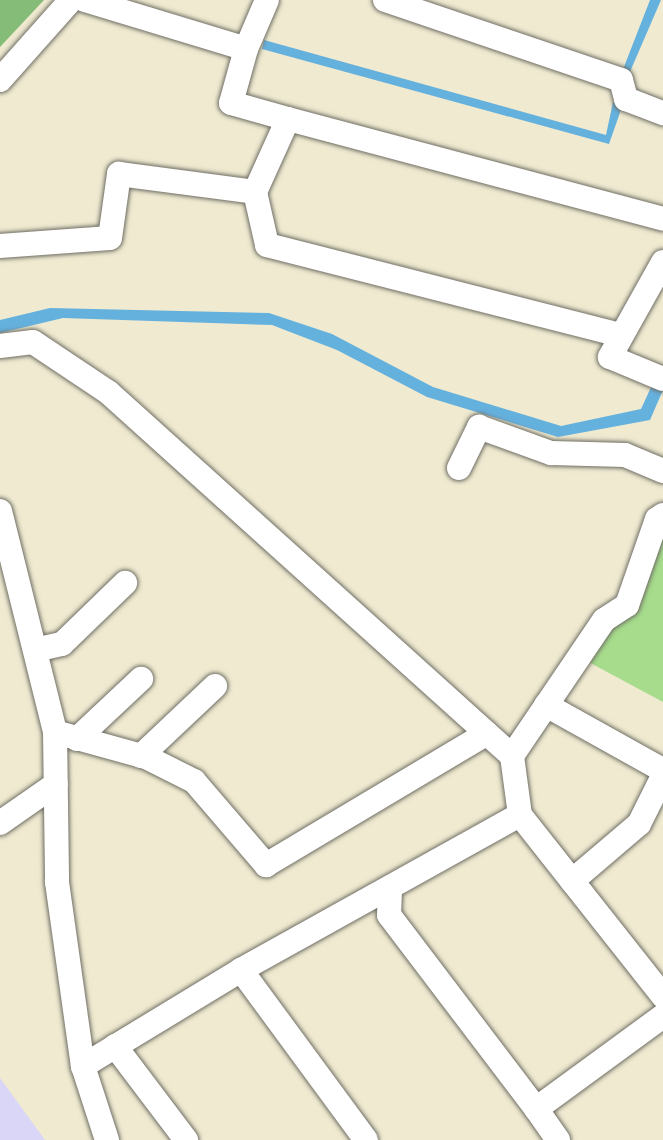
<!DOCTYPE html>
<html>
<head>
<meta charset="utf-8">
<style>
	body { margin:0 }
	#map { position:relative; width:663px; height:1140px; overflow:hidden; background:#efead0; font-family:Kalam,sans-serif }
	div>[style] { position:absolute }
	.built>* { inset:0; background:#dad6f7 }
	.green>* { inset:0; background:#a6dc8c }
	.forest>* { inset:0; background:#84bc78 }
	.water>* { inset:0; background:#65b1de }
	.roads { filter:drop-shadow(0 0 2px #706e65) drop-shadow(0 0 2px #706e65) }
	.minor>* { height:24px; margin:-12px; padding:0 12px; transform-origin:12px; border-radius:12px; background:#fff }
	span { translate:-50% -50%; white-space:nowrap; text-align:center; line-height:1.15; -webkit-text-stroke:6px #fbf7ec; paint-order:stroke }
</style>
</head>
<body>
<div id="map">
	<div class="built">
		<div style="clip-path:polygon(0 1078px,45px 1140px,0 1140px)"></div>
	</div>
	<div class="green">
		<div style="clip-path:polygon(663px 524px,663px 702px,583px 659px)"></div>
	</div>
	<div class="forest">
		<div style="clip-path:polygon(0 0,44px 0,0 47px)"></div>
	</div>
	<div class="water">
		<div style="clip-path:polygon(650px 0,661px 0,629px 74px,622px 72px)"></div>
		<div style="clip-path:polygon(264px 40px,606px 135px,613px 102px,623px 104px,609px 144px,262px 49px)"></div>
		<div style="clip-path:polygon(50px 308px,269px 313px,332px 334px,433px 387px,561px 426px,641px 409px,653px 383px,663px 390px,650px 420px,558px 437px,427px 397px,337px 350px,272px 325px,63px 318px,0 333px,0 320px)"></div>
	</div>
	<div class="roads">
		<div class="minor">
			<div style="left:85px;top:0;width:168px;rotate:16.9deg"></div>
			<div style="left:246px;top:49px;width:53px;rotate:-66.8deg"></div>
			<div style="left:385px;top:0;width:249px;rotate:18.7deg"></div>
			<div style="left:621px;top:80px;width:20px;rotate:75deg"></div>
			<div style="left:626px;top:99px;width:40px;rotate:21deg"></div>
			<div style="left:246px;top:49px;width:56px;rotate:105.5deg"></div>
			<div style="left:231px;top:103px;width:59px;rotate:15.7deg"></div>
			<div style="left:0;top:80px;width:107px;rotate:-48.4deg"></div>
			<div style="left:255px;top:192px;width:54px;rotate:77.2deg"></div>
			<div style="left:267px;top:245px;width:365px;rotate:14.3deg"></div>
			<div style="left:0;top:246px;width:110px;rotate:-4.2deg"></div>
			<div style="left:110px;top:238px;width:65px;rotate:-82deg"></div>
			<div style="left:119px;top:174px;width:137px;rotate:7.5deg"></div>
			<div style="left:255px;top:192px;width:80px;rotate:-65.7deg"></div>
			<div style="left:288px;top:119px;width:388px;rotate:14.9deg"></div>
			<div style="left:663px;top:262px;width:109px;rotate:119.2deg"></div>
			<div style="left:610px;top:357px;width:57px;rotate:22.5deg"></div>
			<div style="left:0;top:346px;width:33px;rotate:-7deg"></div>
			<div style="left:33px;top:342px;width:90px;rotate:33.7deg"></div>
			<div style="left:108px;top:392px;width:544px;rotate:42.02deg"></div>
			<div style="left:459px;top:468px;width:46px;rotate:-64deg"></div>
			<div style="left:479px;top:427px;width:77px;rotate:19.9deg"></div>
			<div style="left:551px;top:453px;width:74px;rotate:1.5deg"></div>
			<div style="left:625px;top:455px;width:41px;rotate:22.8deg"></div>
			<div style="left:0;top:511px;width:228px;rotate:76deg"></div>
			<div style="left:55px;top:732px;width:150px;rotate:89.2deg"></div>
			<div style="left:57px;top:882px;width:186px;rotate:82deg"></div>
			<div style="left:663px;top:515px;width:7px;rotate:146deg"></div>
			<div style="left:657px;top:519px;width:91px;rotate:109.2deg"></div>
			<div style="left:627px;top:605px;width:27px;rotate:147deg"></div>
			<div style="left:604px;top:620px;width:164px;rotate:124.1deg"></div>
			<div style="left:512px;top:756px;width:60px;rotate:82.3deg"></div>
			<div style="left:520px;top:815px;width:231px;rotate:51.7deg"></div>
			<div style="left:35px;top:650px;width:28px;rotate:-13deg"></div>
			<div style="left:62px;top:644px;width:88px;rotate:-44.1deg"></div>
			<div style="left:546px;top:705px;width:134px;rotate:29.1deg"></div>
			<div style="left:55px;top:732px;width:94px;rotate:15.4deg"></div>
			<div style="left:146px;top:757px;width:54px;rotate:26.6deg"></div>
			<div style="left:194px;top:781px;width:111px;rotate:49.4deg"></div>
			<div style="left:266px;top:865px;width:257px;rotate:-30.8deg"></div>
			<div style="left:77px;top:739px;width:88px;rotate:-43.2deg"></div>
			<div style="left:141px;top:756px;width:102px;rotate:-43.4deg"></div>
			<div style="left:0;top:823px;width:68px;rotate:-34.9deg"></div>
			<div style="left:572px;top:881px;width:88px;rotate:-40.4deg"></div>
			<div style="left:639px;top:824px;width:54px;rotate:-63.4deg"></div>
			<div style="left:390px;top:888px;width:27px;rotate:92deg"></div>
			<div style="left:389px;top:915px;width:243px;rotate:52.8deg"></div>
			<div style="left:241px;top:970px;width:211px;rotate:53.7deg"></div>
			<div style="left:115px;top:1046px;width:118px;rotate:52.9deg"></div>
			<div style="left:107px;top:1140px;width:78px;rotate:-108deg"></div>
			<div style="left:83px;top:1066px;width:185px;rotate:-31.3deg"></div>
			<div style="left:241px;top:970px;width:319px;rotate:-29.1deg"></div>
			<div style="left:558px;top:1140px;width:38px;rotate:-125deg"></div>
			<div style="left:536px;top:1109px;width:157px;rotate:-36.2deg"></div>
		</div>
	</div>
</div>
</body>
</html>
